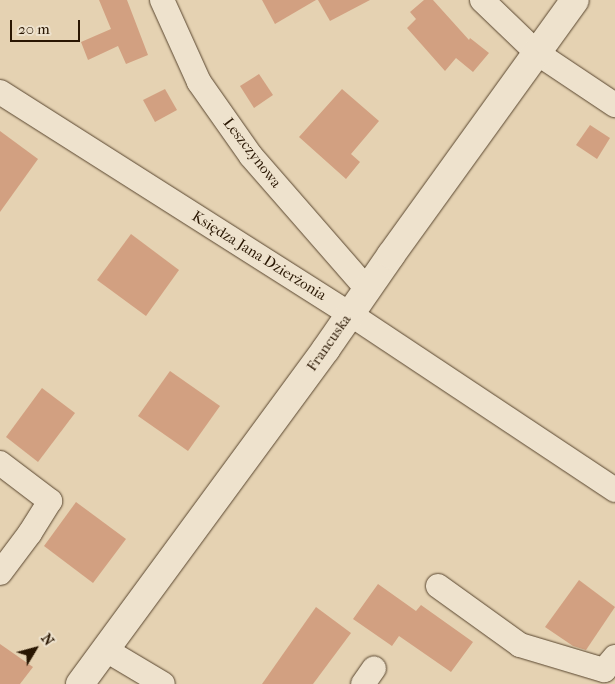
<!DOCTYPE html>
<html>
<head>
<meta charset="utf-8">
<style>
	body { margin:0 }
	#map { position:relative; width:615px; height:684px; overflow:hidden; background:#e5d2b2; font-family:"IM FELL French Canon",serif }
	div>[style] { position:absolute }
	.building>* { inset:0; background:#d2a081 }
	.roads { filter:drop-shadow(0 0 1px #58452e) drop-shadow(0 0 1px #58452e) }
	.street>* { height:24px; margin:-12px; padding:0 12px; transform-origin:12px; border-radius:12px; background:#eee2cd }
	.secondary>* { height:28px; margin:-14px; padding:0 14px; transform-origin:14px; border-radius:14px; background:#eee2cd }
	span { translate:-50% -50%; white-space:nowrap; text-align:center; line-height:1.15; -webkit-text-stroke:4px #eee2cd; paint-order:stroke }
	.street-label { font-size:15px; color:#291602 }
	.north { position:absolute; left:10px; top:624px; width:50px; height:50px; -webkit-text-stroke:4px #eee2cd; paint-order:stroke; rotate:53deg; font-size:14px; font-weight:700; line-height:20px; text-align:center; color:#291602 }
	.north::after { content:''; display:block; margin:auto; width:18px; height:22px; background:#291602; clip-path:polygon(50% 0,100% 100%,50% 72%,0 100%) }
	.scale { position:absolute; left:10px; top:20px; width:70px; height:22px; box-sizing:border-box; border:2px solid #291602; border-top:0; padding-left:6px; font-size:15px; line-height:18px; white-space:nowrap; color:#291602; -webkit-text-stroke:4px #eee2cd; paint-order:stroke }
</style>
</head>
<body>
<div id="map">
	<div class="building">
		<div style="clip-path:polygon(99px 0,127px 0,148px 55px,126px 64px,118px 46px,88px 60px,81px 42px,111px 29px)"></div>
		<div style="clip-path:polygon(262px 0,316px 0,275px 24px)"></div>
		<div style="clip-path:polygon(318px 0,370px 0,330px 21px)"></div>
		<div style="clip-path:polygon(424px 0,433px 0,469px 40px,470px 38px,489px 53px,473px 72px,456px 58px,445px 71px,407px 28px,416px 19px,410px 12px)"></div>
		<div style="clip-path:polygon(259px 74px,273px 95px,254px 108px,240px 86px)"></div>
		<div style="clip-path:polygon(165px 89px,177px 110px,155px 122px,143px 100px)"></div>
		<div style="clip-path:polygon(342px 89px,379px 121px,351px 154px,360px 162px,346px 179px,299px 137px)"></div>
		<div style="clip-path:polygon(590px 125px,610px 138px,597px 159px,576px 145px)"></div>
		<div style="clip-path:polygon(0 131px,38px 159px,0 212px)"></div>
		<div style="clip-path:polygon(131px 234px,179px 270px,146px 316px,97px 280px)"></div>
		<div style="clip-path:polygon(170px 371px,220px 406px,188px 451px,138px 416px)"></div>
		<div style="clip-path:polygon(42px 388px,75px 413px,38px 462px,6px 437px)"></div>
		<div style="clip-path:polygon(76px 502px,126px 539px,93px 583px,44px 546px)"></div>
		<div style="clip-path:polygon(579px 580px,615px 607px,586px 650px,573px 646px,545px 627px)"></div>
		<div style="clip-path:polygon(378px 584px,416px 611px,421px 605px,473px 642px,451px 672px,399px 636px,392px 646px,353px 619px)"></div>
		<div style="clip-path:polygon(316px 607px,351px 633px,313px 684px,262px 684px)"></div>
		<div style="clip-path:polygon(0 644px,33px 667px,20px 684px,0 684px)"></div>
	</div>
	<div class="roads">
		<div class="street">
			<div style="left:162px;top:0;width:90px;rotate:65.7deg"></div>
			<div style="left:199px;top:82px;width:90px;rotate:54.9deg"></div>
			<div style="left:251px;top:156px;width:176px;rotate:48.9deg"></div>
			<div style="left:482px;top:0;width:76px;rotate:43.9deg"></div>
			<div style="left:537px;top:53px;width:94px;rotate:33.7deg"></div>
			<div style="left:0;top:92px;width:414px;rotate:32.4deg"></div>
			<div style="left:350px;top:314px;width:318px;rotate:33.6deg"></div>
			<div style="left:0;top:463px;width:63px;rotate:37.2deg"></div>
			<div style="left:50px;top:501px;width:38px;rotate:122deg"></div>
			<div style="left:30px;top:533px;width:50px;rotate:126.9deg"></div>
			<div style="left:438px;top:586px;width:101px;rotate:35.7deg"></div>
			<div style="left:520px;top:645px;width:88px;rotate:16.6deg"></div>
			<div style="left:604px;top:670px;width:17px;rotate:-50deg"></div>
			<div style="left:106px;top:650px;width:66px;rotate:30.8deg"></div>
			<div style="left:363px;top:684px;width:19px;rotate:-55deg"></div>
		</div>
		<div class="secondary">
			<div style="left:80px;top:684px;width:416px;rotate:-53.7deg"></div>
			<div style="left:326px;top:349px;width:114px;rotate:-55.3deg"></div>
			<div style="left:391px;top:255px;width:314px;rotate:-54.2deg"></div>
		</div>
	</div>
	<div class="street-label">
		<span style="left:252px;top:153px;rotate:52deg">Leszczynowa</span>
		<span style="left:259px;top:256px;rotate:32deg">Księdza Jana Dzierżonia</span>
		<span style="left:329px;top:343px;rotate:-55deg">Francuska</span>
	</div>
	<div class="north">N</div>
	<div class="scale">20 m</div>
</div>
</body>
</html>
